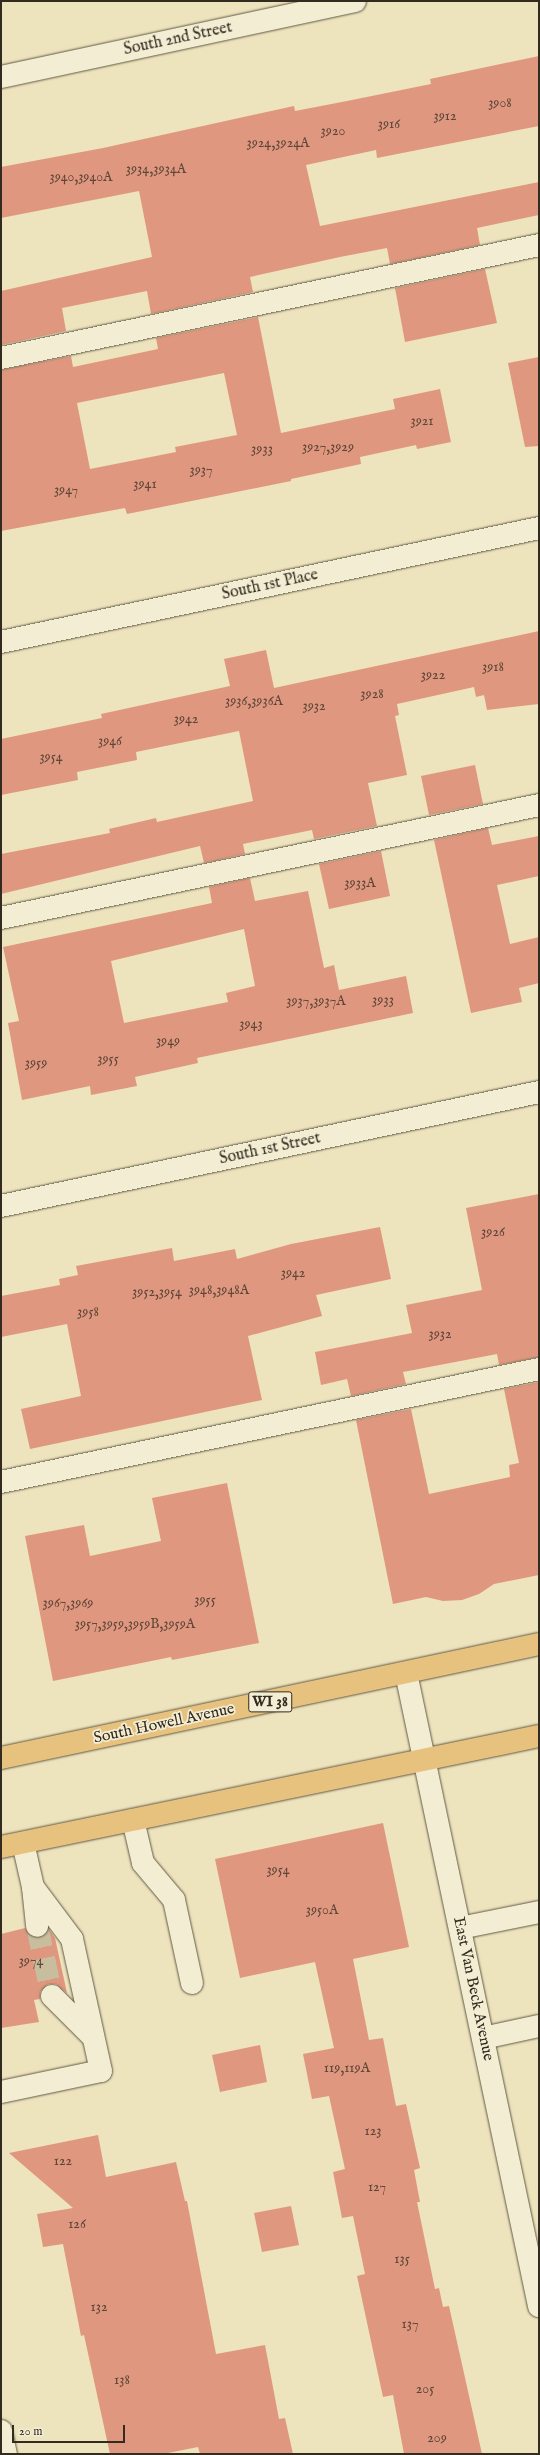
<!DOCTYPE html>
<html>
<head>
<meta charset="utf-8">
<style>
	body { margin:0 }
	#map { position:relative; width:540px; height:2455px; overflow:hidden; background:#ede3bc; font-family:"IM FELL English",serif }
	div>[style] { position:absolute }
	.building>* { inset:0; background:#df987f }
	.minor-tunnel>* { height:22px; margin-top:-11px; transform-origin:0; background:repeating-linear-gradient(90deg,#c8be9d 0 22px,transparent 0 33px) }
	.roads { filter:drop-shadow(0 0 1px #625947) drop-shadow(0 0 1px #625947) }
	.minor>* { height:22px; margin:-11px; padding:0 11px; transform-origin:11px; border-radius:11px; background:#f3edd3 }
	.major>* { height:22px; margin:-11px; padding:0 11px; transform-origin:11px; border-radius:11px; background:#e6c27e }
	span { translate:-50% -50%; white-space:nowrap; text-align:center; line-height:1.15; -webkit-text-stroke:3.5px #f3edd3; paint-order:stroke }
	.number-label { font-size:14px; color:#5f4638 }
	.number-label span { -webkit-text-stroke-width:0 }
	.shield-label span { padding:1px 3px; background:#f3edd3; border:1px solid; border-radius:3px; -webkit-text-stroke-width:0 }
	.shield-label { font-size:15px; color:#342b20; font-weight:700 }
	.street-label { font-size:16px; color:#342b20 }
	.frame { position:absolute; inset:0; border:2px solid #342b20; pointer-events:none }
	.scale { position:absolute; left:12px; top:2425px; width:113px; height:18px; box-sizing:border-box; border:2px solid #342b20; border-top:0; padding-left:5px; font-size:12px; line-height:14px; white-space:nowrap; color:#342b20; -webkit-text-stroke:3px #f3edd3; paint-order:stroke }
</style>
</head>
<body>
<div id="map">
	<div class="building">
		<div style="clip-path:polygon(539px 56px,539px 126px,377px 158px,376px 150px,306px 165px,320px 226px,539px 182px,539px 215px,477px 228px,480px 245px,390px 264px,387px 248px,340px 257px,250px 277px,253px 292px,151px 314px,147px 291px,62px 308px,66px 331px,1px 345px,1px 291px,152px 257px,139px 191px,1px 218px,1px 167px,103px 148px,294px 106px,295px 111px,347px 101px,431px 84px,430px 79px)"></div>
		<div style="clip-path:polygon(485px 269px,497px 323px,405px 342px,395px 288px)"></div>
		<div style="clip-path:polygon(evenodd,258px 317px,281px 433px,395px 409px,393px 399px,440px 389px,451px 442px,417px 449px,416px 445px,360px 457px,361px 464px,291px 479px,291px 481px,127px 514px,125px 508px,1px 531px,1px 370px,71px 356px,73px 367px,158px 349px,156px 338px,258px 317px,224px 373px,237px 435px,175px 447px,176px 452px,90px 469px,77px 403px,224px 373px)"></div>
		<div style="clip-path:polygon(539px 357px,539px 446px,525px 447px,508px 363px)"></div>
		<div style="clip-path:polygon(539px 631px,539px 704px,487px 710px,484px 695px,476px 697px,474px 687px,397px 704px,399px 715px,395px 716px,407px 775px,368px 783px,377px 826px,314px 839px,312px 830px,243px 844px,245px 854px,204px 863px,200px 846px,1px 894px,1px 854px,110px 833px,109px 829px,156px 818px,157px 822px,253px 801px,239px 731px,136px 752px,137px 760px,77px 772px,78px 780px,1px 795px,1px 739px,102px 718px,101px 714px,230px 686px,224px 659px,266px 650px,274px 688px)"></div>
		<div style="clip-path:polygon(475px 765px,483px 804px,429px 815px,421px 776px)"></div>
		<div style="clip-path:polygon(488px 828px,492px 845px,539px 836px,539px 876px,497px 885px,510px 944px,539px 937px,539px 983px,519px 988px,522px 1002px,471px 1013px,434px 840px)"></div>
		<div style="clip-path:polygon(381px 851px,390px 896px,329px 909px,319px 864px)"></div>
		<div style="clip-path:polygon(evenodd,250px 878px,255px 901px,308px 891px,324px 968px,334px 965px,339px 990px,406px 976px,413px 1013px,197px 1058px,198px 1063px,135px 1077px,137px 1086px,91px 1095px,90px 1086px,22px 1100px,8px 1023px,19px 1021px,3px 947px,212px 903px,209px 887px,250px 878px,244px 929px,255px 986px,226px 993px,228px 1002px,124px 1023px,111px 961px,244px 929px)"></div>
		<div style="clip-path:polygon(539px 1194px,539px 1357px,499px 1365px,497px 1354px,403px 1372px,406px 1384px,351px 1396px,347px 1379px,321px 1385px,315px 1352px,412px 1333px,406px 1305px,482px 1290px,466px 1208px)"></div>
		<div style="clip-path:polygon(380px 1227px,391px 1279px,316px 1295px,322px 1316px,248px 1336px,262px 1400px,30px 1449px,21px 1409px,81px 1396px,67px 1324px,1px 1337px,1px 1296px,60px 1285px,59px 1279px,78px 1275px,76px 1266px,172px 1248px,174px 1261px,235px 1249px,237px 1259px,291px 1244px)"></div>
		<div style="clip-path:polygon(539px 1382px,539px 1575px,494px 1584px,479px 1594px,462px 1600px,443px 1601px,426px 1597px,393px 1604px,356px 1420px,411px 1409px,429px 1494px,510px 1477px,509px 1465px,519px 1463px,504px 1389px)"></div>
		<div style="clip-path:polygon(227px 1483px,259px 1643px,172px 1660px,171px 1657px,53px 1681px,25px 1536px,84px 1525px,90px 1556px,161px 1541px,152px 1498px)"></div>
		<div style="clip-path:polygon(383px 1823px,409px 1947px,353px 1959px,369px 2040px,383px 2038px,396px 2106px,406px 2104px,420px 2168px,414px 2170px,420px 2202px,417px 2202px,435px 2289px,439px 2288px,443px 2307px,449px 2306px,482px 2454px,404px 2454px,393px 2395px,383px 2397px,357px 2276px,365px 2274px,353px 2216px,342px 2218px,333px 2172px,345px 2169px,329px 2096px,312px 2099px,303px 2054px,334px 2048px,315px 1962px,240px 1978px,215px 1859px)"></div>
		<div style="clip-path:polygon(25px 1928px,32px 1938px,44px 1936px,49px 1929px,55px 1938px,67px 1993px,56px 1984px,48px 1984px,40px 1992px,40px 1999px,34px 2000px,39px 2022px,1px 2028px,1px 1934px)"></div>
		<div style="clip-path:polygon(260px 2045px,267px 2082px,220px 2092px,212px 2055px)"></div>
		<div style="clip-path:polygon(98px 2135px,106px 2177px,176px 2162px,185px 2201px,187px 2201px,216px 2354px,265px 2345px,279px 2419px,285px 2418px,293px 2454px,200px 2454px,198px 2447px,163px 2454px,110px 2454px,84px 2335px,81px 2336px,63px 2244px,43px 2247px,37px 2214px,73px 2208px,9px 2153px)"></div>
		<div style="clip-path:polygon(291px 2206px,299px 2245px,262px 2252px,254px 2213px)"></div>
	</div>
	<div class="minor-tunnel">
		<div style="left:37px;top:1926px;width:72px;rotate:77.9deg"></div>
	</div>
	<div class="roads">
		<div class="minor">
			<div style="left:1px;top:77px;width:362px;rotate:-12.1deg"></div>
			<div style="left:1px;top:358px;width:550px;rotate:-11.86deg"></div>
			<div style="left:1px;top:642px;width:550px;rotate:-11.96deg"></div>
			<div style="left:1px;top:918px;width:550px;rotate:-11.86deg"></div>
			<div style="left:1px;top:1206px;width:550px;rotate:-11.96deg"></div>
			<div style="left:1px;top:1482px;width:550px;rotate:-11.86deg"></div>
			<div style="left:406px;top:1673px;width:647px;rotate:78.13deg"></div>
			<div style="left:133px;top:1820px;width:44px;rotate:76.9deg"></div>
			<div style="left:143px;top:1863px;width:48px;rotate:50deg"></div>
			<div style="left:174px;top:1900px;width:85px;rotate:77.8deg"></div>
			<div style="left:23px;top:1843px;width:45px;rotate:77.2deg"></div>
			<div style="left:33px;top:1887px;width:39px;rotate:84deg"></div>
			<div style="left:460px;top:1928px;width:81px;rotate:-11.4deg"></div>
			<div style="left:52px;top:1996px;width:58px;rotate:45deg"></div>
			<div style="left:483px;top:2038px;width:57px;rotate:-12.1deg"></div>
			<div style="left:1px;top:2092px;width:102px;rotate:-11.9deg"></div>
			<div style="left:101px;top:2071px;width:135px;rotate:-102.4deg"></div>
			<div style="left:72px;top:1939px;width:65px;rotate:-126.9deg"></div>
			<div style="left:1px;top:2431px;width:24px;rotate:78deg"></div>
		</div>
		<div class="major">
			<div style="left:1px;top:1758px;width:550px;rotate:-11.96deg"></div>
			<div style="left:1px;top:1847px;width:549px;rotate:-11.66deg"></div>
		</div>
	</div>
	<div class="number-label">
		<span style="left:500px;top:103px">3908</span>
		<span style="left:445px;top:116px">3912</span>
		<span style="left:389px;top:124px">3916</span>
		<span style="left:333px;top:131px">3920</span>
		<span style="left:278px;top:143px">3924,3924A</span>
		<span style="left:156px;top:169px">3934,3934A</span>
		<span style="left:81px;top:177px">3940,3940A</span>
		<span style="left:422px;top:421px">3921</span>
		<span style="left:328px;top:447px">3927,3929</span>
		<span style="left:262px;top:449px">3933</span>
		<span style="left:201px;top:470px">3937</span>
		<span style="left:145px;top:484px">3941</span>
		<span style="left:66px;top:490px">3947</span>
		<span style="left:493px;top:667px">3918</span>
		<span style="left:433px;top:675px">3922</span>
		<span style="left:372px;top:694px">3928</span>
		<span style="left:254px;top:701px">3936,3936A</span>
		<span style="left:314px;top:706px">3932</span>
		<span style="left:186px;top:719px">3942</span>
		<span style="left:110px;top:741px">3946</span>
		<span style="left:51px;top:757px">3954</span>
		<span style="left:360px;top:883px">3933A</span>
		<span style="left:383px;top:1000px">3933</span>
		<span style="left:316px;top:1001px">3937,3937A</span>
		<span style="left:251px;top:1024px">3943</span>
		<span style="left:168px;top:1041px">3949</span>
		<span style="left:108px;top:1059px">3955</span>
		<span style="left:36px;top:1063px">3959</span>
		<span style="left:493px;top:1232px">3926</span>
		<span style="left:293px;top:1273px">3942</span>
		<span style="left:219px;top:1290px">3948,3948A</span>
		<span style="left:157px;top:1292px">3952,3954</span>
		<span style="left:88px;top:1312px">3958</span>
		<span style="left:440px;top:1334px">3932</span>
		<span style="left:205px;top:1600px">3955</span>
		<span style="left:68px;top:1603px">3967,3969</span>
		<span style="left:135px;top:1624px">3957,3959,3959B,3959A</span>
		<span style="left:278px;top:1870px">3954</span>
		<span style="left:322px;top:1910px">3950A</span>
		<span style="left:31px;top:1961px">3974</span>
		<span style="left:347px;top:2068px">119,119A</span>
		<span style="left:373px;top:2131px">123</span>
		<span style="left:63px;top:2161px">122</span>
		<span style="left:377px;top:2187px">127</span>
		<span style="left:77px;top:2224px">126</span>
		<span style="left:402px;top:2259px">135</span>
		<span style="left:99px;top:2307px">132</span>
		<span style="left:410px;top:2324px">137</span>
		<span style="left:122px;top:2380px">138</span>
		<span style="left:425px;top:2389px">205</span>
		<span style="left:437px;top:2438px">209</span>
	</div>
	<div class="shield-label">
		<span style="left:270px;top:1702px">WI 38</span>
	</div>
	<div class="street-label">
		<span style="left:178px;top:39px;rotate:-12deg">South 2nd Street</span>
		<span style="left:270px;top:585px;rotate:-12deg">South 1st Place</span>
		<span style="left:270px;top:1149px;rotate:-12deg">South 1st Street</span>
		<span style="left:164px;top:1724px;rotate:-12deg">South Howell Avenue</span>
		<span style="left:473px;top:1989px;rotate:78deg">East Van Beck Avenue</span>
	</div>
	<div class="frame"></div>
	<div class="scale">20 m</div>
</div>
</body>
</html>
